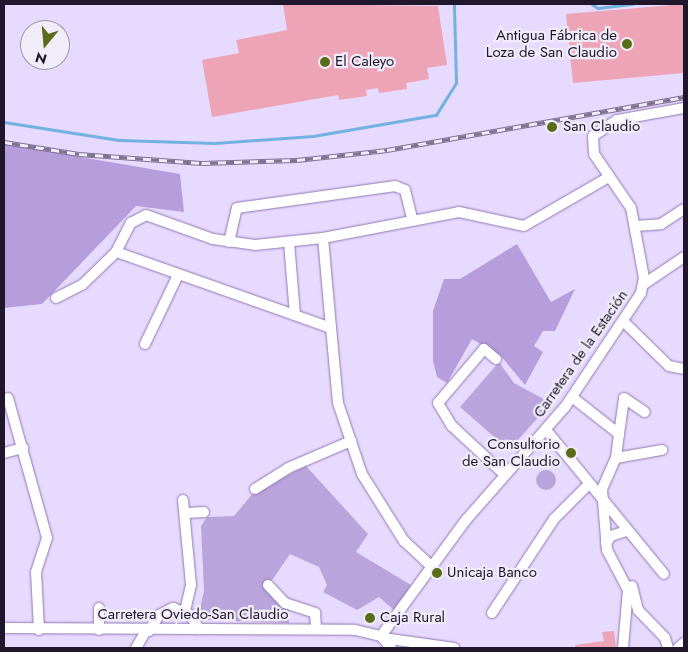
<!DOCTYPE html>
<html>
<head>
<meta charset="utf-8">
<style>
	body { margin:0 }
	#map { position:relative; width:688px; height:652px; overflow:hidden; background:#e7daff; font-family:Jost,sans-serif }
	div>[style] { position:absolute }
	.green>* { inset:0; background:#b9a4dc }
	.round { border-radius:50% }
	.forest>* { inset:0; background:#b69ddc }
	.stream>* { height:2.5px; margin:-1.25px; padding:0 1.25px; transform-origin:1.25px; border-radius:1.25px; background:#73b1e0 }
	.building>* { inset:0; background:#eca4b6 }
	.roads { filter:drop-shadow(0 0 1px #8f78b1) drop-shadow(0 0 1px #8f78b1) }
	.minor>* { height:10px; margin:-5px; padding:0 5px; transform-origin:5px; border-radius:5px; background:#fff }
	.rail>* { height:4.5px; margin-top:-2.25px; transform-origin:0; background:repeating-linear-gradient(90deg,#f0ecf8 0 8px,#7e7391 0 16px); box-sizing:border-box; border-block:1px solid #7e7391 }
	.dots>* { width:14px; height:14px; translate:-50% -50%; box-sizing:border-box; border:2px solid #f0ecf8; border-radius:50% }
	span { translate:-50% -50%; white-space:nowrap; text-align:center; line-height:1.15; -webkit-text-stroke:4.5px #f0ecf8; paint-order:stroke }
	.poi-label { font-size:15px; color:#20172d }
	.right { translate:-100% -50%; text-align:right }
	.left { translate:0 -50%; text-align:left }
	.street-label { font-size:15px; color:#20172d }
	.frame { position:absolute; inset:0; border:5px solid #20172d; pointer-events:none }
	.north { position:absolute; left:20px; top:20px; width:50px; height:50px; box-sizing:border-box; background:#f0ecf8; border:1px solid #9d97a7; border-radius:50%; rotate:197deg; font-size:14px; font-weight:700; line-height:20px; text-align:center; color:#20172d }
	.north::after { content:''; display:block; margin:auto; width:18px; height:22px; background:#596c1a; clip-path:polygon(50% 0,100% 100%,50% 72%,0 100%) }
</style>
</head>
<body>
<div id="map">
	<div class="green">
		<div style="clip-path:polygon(499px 362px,514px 383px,551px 403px,509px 450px,460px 407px)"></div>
		<div style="clip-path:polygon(306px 466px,368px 534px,356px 552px,411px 585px,394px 610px,379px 597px,357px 610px,323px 592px,327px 585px,319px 567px,290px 554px,273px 579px,264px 583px,289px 607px,289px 623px,208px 620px,200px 608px,204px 591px,201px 526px,207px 517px,234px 516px,254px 492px)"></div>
		<div class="round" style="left:536px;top:470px;width:20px;height:20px"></div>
	</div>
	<div class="forest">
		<div style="clip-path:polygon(4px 144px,180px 174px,184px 212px,136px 206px,42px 304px,4px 308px)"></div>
		<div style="clip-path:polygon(517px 244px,551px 302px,575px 289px,555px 331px,543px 331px,534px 346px,543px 352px,525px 385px,501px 356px,472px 339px,447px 383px,437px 377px,433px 361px,433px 311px,444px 279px,460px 279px)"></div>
	</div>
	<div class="stream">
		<div style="left:592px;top:4px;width:7px;rotate:34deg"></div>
		<div style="left:598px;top:8px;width:35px;rotate:-7deg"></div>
		<div style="left:4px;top:122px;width:116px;rotate:8.9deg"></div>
		<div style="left:119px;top:140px;width:96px;rotate:1.8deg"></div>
		<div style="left:215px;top:143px;width:98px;rotate:-4.1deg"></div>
		<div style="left:313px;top:136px;width:125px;rotate:-9.7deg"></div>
		<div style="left:436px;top:115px;width:38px;rotate:-58deg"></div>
		<div style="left:456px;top:83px;width:79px;rotate:-91.5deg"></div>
	</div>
	<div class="building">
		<div style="clip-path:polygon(283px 4px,438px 6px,447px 65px,427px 68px,429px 79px,406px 83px,407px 89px,379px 93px,378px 88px,366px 90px,367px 96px,339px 100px,338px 95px,212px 117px,202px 60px,239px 53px,236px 40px,287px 30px)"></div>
		<div style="clip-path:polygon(684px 4px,684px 73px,573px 83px,566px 14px)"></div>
		<div style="clip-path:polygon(614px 631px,616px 648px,576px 648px,575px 645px,604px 641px,602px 632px)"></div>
	</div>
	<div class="roads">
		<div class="minor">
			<div style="left:635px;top:226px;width:26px;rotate:-4deg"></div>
			<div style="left:661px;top:224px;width:27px;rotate:-33deg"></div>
			<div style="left:323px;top:238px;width:90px;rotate:84.9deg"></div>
			<div style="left:229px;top:242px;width:35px;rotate:-77deg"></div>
			<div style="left:237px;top:208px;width:160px;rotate:-7.9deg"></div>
			<div style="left:395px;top:186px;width:11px;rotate:22deg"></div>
			<div style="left:405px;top:190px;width:32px;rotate:76deg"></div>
			<div style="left:289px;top:242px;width:73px;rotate:85.3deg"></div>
			<div style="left:644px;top:284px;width:48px;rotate:-34deg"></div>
			<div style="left:56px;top:298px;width:29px;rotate:-27deg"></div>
			<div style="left:82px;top:285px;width:47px;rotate:-44.1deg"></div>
			<div style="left:623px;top:321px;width:64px;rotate:44.4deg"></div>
			<div style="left:669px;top:366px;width:15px;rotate:11deg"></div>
			<div style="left:145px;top:344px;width:76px;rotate:-64.4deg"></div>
			<div style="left:496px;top:359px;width:16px;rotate:-140deg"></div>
			<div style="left:484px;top:349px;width:71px;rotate:130.4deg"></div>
			<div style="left:438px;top:403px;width:27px;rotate:59deg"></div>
			<div style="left:452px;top:426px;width:72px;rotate:42.8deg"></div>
			<div style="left:572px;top:397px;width:60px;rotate:38.2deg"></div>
			<div style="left:619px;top:434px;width:36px;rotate:-82deg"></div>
			<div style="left:624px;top:398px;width:25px;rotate:34deg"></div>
			<div style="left:8px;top:398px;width:145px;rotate:74.4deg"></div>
			<div style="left:47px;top:538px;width:36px;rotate:108deg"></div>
			<div style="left:36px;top:572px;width:58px;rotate:87deg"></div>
			<div style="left:546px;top:430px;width:186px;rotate:50.7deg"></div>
			<div style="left:4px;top:453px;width:20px;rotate:-15deg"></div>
			<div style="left:616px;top:458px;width:24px;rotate:-83deg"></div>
			<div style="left:255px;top:489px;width:39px;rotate:-32deg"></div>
			<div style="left:288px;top:468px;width:69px;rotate:-23.2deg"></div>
			<div style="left:183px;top:500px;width:85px;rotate:84.6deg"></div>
			<div style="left:191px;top:585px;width:27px;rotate:103deg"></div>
			<div style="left:187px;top:513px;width:17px;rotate:-3deg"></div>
			<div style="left:606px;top:543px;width:9px;rotate:-54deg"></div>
			<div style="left:611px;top:536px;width:16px;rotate:-18deg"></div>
			<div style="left:431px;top:566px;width:37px;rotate:-137deg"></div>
			<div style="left:404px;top:541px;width:79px;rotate:-122.1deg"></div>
			<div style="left:362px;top:474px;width:75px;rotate:-108.7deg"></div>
			<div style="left:338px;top:403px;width:75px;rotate:-95.3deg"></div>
			<div style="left:331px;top:328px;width:228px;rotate:-160.5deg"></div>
			<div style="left:116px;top:252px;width:33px;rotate:-63deg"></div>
			<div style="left:131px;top:223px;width:17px;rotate:-28deg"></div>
			<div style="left:146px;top:215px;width:71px;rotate:19.7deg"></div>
			<div style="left:213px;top:239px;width:42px;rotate:8.1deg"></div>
			<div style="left:255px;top:245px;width:68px;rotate:-5.9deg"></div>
			<div style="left:323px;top:238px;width:138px;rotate:-10.8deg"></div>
			<div style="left:459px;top:212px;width:66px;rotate:12.2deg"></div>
			<div style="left:524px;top:226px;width:98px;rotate:-30deg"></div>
			<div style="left:268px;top:585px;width:25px;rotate:47deg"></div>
			<div style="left:285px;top:603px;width:32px;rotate:18deg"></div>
			<div style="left:315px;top:613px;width:16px;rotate:86deg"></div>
			<div style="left:632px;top:586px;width:25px;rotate:76deg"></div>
			<div style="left:638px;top:610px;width:39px;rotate:46deg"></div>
			<div style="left:665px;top:638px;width:10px;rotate:73deg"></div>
			<div style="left:99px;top:608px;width:22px;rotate:90deg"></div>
			<div style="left:492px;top:613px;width:113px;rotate:-56.6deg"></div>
			<div style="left:554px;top:519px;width:48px;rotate:-45deg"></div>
			<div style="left:4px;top:628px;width:351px;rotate:0.3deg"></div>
			<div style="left:355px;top:630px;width:27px;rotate:13deg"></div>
			<div style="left:381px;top:636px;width:16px;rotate:50deg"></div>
			<div style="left:149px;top:631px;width:19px;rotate:-58deg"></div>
			<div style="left:159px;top:615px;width:16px;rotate:-27deg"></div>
			<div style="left:173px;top:608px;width:18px;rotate:22deg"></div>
			<div style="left:190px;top:615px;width:17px;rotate:57deg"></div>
			<div style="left:381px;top:636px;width:144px;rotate:-53.8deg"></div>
			<div style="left:466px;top:520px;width:150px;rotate:-48.8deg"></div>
			<div style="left:565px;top:407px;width:137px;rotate:-56.3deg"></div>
			<div style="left:641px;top:293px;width:15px;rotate:-79deg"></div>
			<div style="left:644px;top:278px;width:71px;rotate:-100.5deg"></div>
			<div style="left:631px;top:208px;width:65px;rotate:-124.4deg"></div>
			<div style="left:594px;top:154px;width:18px;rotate:-93deg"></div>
			<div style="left:593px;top:136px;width:29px;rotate:-34deg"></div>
			<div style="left:617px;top:120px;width:68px;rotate:-10.2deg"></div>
			<div style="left:383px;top:638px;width:72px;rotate:8deg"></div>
			<div style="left:136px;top:648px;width:20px;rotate:-60deg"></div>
			<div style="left:623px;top:648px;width:58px;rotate:-85.1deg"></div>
			<div style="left:628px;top:590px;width:45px;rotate:-117.7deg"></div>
			<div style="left:607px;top:550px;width:61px;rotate:-94.7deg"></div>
			<div style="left:602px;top:489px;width:34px;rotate:-66deg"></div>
			<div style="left:616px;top:458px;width:47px;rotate:-9.9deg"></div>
			<div style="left:678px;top:648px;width:8px;rotate:-40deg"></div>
		</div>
	</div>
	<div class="rail">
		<div style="left:4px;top:142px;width:76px;rotate:9.1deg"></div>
		<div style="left:79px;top:154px;width:123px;rotate:4.2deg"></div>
		<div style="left:202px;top:163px;width:95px;rotate:-1.8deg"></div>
		<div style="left:297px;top:160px;width:91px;rotate:-6.3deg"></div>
		<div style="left:387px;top:150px;width:302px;rotate:-10.1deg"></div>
	</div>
	<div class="dots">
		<div style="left:627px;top:44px;background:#596c1a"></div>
		<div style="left:325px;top:62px;background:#596c1a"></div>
		<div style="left:552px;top:127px;background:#596c1a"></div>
		<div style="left:571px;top:453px;background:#596c1a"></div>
		<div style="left:437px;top:573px;background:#596c1a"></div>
		<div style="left:370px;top:618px;background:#596c1a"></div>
	</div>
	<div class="poi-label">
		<span class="right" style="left:617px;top:44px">Antigua Fábrica de<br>Loza de San Claudio</span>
		<span class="left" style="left:335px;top:62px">El Caleyo</span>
		<span class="left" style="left:563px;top:127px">San Claudio</span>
		<span class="right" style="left:560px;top:453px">Consultorio<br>de San Claudio</span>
		<span class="left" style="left:447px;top:573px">Unicaja Banco</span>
		<span class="left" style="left:380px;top:618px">Caja Rural</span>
	</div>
	<div class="street-label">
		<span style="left:581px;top:354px;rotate:-55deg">Carretera de la Estación</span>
		<span style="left:193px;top:615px">Carretera Oviedo-San Claudio</span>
	</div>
	<div class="frame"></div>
	<div class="north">N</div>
</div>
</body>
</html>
